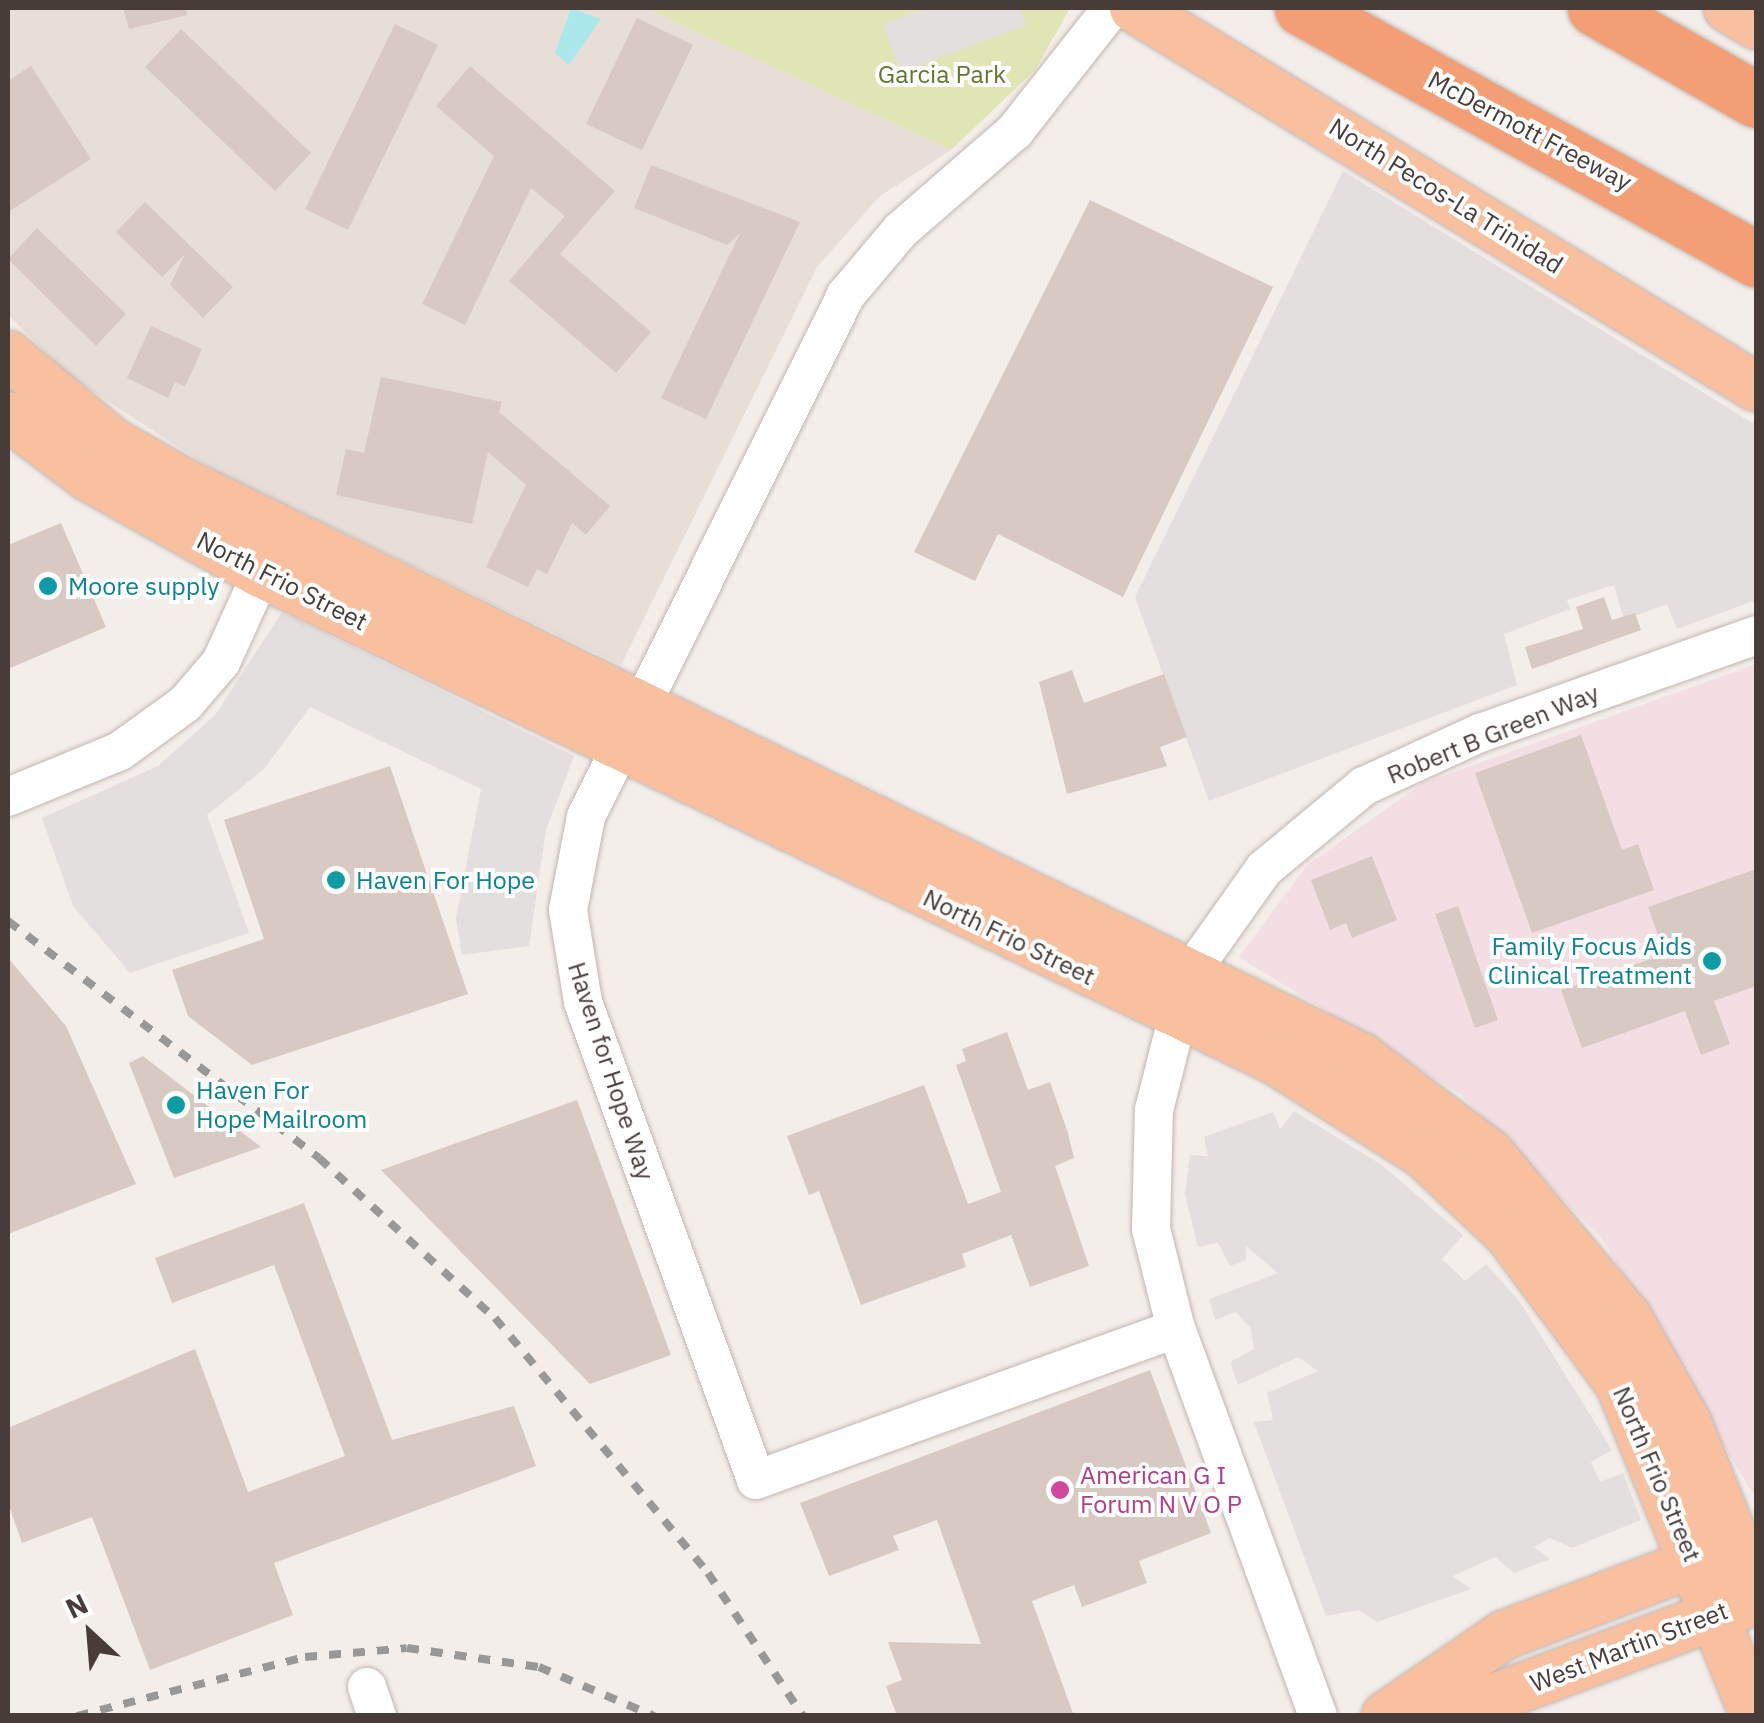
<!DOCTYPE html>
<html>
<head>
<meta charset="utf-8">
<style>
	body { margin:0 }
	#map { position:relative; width:1764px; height:1723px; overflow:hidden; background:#f4eeea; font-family:"IBM Plex Sans",sans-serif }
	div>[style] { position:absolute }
	.residential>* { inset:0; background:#e7ded8 }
	.medical>* { inset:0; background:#f3dfe3 }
	.green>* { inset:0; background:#e0e5b6 }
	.parking>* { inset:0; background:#e3dfde }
	.water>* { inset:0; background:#abe8ec }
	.building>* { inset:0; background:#d8c9c3 }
	.roads { filter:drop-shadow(0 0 2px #c2b5b0) drop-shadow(0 0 2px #c2b5b0) }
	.minor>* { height:38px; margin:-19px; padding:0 19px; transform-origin:19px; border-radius:19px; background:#fff }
	.major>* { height:48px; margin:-24px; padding:0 24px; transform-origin:24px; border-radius:24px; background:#f8c09f }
	.highway>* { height:55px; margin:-27.5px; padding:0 27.5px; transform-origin:27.5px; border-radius:27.5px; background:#f49e75 }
	.rail>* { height:8px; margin-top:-4px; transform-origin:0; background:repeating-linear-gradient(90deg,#989898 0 12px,transparent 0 24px) }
	.dots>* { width:28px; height:28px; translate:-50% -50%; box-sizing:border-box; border:5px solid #fff; border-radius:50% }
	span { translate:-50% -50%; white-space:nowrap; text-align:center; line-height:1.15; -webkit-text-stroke:8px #fff; paint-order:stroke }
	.park-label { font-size:25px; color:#62762f }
	.street-label { font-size:25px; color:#473c38 }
	.culture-label { font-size:25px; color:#0d838f }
	.left { translate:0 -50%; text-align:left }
	.right { translate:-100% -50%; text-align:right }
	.hotel-label { font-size:25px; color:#b23c85 }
	.frame { position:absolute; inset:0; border:10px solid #473c38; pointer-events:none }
	.north { position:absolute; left:40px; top:1583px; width:100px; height:100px; -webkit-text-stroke:8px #fff; paint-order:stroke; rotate:334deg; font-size:28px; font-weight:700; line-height:40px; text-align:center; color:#473c38 }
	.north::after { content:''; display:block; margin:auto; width:35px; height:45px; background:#473c38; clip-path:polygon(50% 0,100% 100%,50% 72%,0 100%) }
</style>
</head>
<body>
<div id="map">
	<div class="residential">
		<div style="clip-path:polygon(8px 8px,645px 8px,951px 150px,880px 196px,817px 267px,621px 665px,215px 471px,69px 376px,8px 315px)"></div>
	</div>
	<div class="medical">
		<div style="clip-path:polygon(1756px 664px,1756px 1495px,1754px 1496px,1603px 1240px,1460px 1094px,1239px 957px,1307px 865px,1423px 783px)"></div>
	</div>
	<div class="green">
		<div style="clip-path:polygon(645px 8px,1070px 8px,1035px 70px,951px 150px)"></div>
	</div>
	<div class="parking">
		<div style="clip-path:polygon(928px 8px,1020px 8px,1026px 25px,901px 72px,883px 24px)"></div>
		<div style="clip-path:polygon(1343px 171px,1756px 425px,1756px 600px,1677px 629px,1667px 604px,1624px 620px,1614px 585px,1567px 600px,1570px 609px,1504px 634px,1517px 685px,1209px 801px,1135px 597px)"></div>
		<div style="clip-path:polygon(282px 612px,574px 756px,546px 830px,529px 946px,462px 955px,456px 918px,481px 789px,310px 707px,263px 770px,207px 815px,249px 933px,130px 973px,73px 906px,42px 818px,158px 766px,215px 715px)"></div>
		<div style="clip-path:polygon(1294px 1111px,1382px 1165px,1463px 1235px,1442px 1259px,1465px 1281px,1486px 1264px,1520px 1302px,1612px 1450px,1591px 1462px,1600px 1482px,1623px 1473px,1641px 1520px,1572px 1548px,1550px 1538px,1534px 1547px,1550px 1559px,1514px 1573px,1495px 1557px,1453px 1576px,1471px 1589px,1377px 1622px,1359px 1610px,1326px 1616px,1254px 1422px,1273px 1420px,1267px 1393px,1318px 1371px,1298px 1357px,1238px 1385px,1230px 1362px,1254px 1349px,1251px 1329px,1236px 1312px,1215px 1320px,1209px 1299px,1278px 1273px,1246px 1246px,1246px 1260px,1230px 1266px,1218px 1243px,1198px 1247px,1185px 1195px,1190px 1155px,1208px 1156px,1204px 1137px,1273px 1112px,1280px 1129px)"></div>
	</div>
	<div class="water">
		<div style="clip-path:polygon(571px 8px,601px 19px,569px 65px,555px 53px)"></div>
	</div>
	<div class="building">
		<div style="clip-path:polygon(123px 8px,186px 8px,187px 15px,129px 29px)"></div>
		<div style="clip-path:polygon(637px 18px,693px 45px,642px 150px,586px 124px)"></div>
		<div style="clip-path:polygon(395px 24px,438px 45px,348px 230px,305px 209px)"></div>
		<div style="clip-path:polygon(181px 29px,311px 153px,275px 191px,145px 67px)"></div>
		<div style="clip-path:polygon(31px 66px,91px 159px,8px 212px,8px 81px)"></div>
		<div style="clip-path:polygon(470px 66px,615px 191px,560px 254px,651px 332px,616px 373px,509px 281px,565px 216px,531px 188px,465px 325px,422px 304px,494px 156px,436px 106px)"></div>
		<div style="clip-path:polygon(651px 165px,800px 222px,706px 419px,661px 398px,740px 233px,727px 245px,634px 208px)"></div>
		<div style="clip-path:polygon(1090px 200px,1273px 287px,1123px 597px,998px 534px,975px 581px,914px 552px)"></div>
		<div style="clip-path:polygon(145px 202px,233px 287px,203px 318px,170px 285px,185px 254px,162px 277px,116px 232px)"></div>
		<div style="clip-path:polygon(37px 228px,126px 314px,96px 346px,8px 259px)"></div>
		<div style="clip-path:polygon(151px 326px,202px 349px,185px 387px,175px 382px,168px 398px,127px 378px)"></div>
		<div style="clip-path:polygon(381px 377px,502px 402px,499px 412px,610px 506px,586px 535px,572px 523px,547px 574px,537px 569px,528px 587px,486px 567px,526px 485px,488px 452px,472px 524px,336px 495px,346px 449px,364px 453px)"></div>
		<div style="clip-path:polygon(61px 523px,106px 627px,8px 669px,8px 545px)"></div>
		<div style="clip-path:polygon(1604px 597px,1612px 620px,1635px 613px,1641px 630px,1532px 669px,1525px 647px,1583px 629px,1576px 607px)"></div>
		<div style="clip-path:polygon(1072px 670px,1084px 703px,1164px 674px,1187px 737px,1160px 747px,1167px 766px,1067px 794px,1039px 682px)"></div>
		<div style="clip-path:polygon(1581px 735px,1622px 850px,1638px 844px,1654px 890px,1532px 933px,1475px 773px)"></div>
		<div style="clip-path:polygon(390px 766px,468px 994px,252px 1065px,188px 1016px,172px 970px,264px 939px,224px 820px)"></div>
		<div style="clip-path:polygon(1372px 856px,1397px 920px,1352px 938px,1346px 923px,1330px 930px,1311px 880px)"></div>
		<div style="clip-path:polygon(1756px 869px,1756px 986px,1714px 1001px,1730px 1044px,1701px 1055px,1685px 1011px,1582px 1048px,1561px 990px,1665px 954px,1648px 907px)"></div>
		<div style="clip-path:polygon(1458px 906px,1498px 1020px,1475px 1028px,1435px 914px)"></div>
		<div style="clip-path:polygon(8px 958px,66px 1026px,136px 1184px,8px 1234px)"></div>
		<div style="clip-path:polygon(1007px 1032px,1028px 1090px,1050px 1082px,1068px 1133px,1074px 1158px,1055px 1166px,1089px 1266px,1030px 1287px,1011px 1235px,962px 1254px,966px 1267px,861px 1305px,819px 1191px,809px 1195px,787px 1136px,924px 1085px,968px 1204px,1001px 1192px,956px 1065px,966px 1061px,962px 1049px)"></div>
		<div style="clip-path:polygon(143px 1056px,261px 1147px,174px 1178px,129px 1063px)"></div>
		<div style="clip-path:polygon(577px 1100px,671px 1355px,590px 1384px,381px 1170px)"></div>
		<div style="clip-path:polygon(304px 1203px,392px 1440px,514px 1406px,536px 1466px,274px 1563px,293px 1615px,150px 1670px,92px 1517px,22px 1543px,8px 1503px,8px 1428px,195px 1349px,248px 1492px,345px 1456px,274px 1265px,172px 1303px,155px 1258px)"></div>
		<div style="clip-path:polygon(1150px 1370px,1211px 1533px,1139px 1561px,1147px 1583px,1082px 1607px,1074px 1585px,1032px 1601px,1074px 1716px,897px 1716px,886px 1686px,902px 1680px,888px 1642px,981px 1644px,937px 1520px,893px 1536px,899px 1550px,829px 1576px,800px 1503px)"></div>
	</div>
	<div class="roads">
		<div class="minor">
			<div style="left:1112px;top:8px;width:157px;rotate:128.3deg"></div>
			<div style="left:1015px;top:131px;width:152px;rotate:139deg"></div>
			<div style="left:900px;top:231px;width:84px;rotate:130.2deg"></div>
			<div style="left:846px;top:295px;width:583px;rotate:116.48deg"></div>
			<div style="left:586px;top:817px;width:95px;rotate:101deg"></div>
			<div style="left:568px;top:910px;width:93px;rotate:80.7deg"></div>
			<div style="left:583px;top:1002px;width:508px;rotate:70.1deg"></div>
			<div style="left:756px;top:1480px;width:446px;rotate:-19.8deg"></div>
			<div style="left:8px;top:797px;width:121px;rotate:-22.3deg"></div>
			<div style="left:120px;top:751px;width:80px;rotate:-35.9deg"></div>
			<div style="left:185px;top:704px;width:55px;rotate:-49.4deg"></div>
			<div style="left:221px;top:662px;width:125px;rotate:-65.5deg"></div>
			<div style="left:367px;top:1687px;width:31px;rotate:71deg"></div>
			<div style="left:1318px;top:1716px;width:412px;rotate:-110.1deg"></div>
			<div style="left:1176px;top:1329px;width:103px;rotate:-104deg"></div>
			<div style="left:1151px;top:1229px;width:119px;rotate:-88.6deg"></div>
			<div style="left:1154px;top:1110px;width:138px;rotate:-75.8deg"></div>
			<div style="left:1188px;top:976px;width:131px;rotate:-54.6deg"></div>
			<div style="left:1264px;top:869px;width:130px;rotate:-39.7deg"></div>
			<div style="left:1364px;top:786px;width:128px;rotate:-24.6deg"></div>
			<div style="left:1480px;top:733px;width:293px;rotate:-19.5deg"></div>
		</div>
		<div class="major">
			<div style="left:1134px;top:8px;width:728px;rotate:31.35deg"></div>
			<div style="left:1728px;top:8px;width:33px;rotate:31deg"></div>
			<div style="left:8px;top:355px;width:136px;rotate:39.9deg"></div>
			<div style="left:112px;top:442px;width:85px;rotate:29.6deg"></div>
			<div style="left:186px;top:484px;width:1307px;rotate:26deg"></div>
			<div style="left:1361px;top:1057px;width:161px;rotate:36.9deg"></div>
			<div style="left:1490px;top:1154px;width:213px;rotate:50deg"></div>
			<div style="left:1627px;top:1317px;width:122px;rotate:60.5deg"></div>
			<div style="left:1687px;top:1423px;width:184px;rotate:68deg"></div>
			<div style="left:8px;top:416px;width:101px;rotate:37deg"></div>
			<div style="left:89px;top:477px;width:197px;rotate:29.2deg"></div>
			<div style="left:261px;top:573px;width:1125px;rotate:25.65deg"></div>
			<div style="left:1275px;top:1060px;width:176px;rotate:32.2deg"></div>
			<div style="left:1424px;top:1154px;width:117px;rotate:43.3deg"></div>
			<div style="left:1509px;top:1234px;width:187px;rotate:53.5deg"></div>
			<div style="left:1620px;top:1384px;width:358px;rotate:67.9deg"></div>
			<div style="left:1386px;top:1716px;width:143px;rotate:-34.5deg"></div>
			<div style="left:1504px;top:1635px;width:236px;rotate:-20.8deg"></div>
			<div style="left:1446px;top:1716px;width:317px;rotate:-20.5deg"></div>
		</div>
		<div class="highway">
			<div style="left:1302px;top:8px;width:519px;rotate:28.94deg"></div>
			<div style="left:1595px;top:8px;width:185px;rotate:29.7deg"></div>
		</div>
	</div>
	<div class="rail">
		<div style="left:8px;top:921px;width:391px;rotate:37.3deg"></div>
		<div style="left:319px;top:1158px;width:238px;rotate:42.3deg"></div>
		<div style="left:495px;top:1318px;width:332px;rotate:50.1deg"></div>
		<div style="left:708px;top:1573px;width:172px;rotate:56.4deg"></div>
		<div style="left:77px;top:1716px;width:236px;rotate:-14.5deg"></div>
		<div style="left:305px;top:1657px;width:102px;rotate:-5deg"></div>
		<div style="left:407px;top:1648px;width:133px;rotate:8.2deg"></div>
		<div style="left:539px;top:1667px;width:125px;rotate:23.1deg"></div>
	</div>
	<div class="dots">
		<div style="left:48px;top:586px;background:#0f9aa8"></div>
		<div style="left:336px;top:880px;background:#0f9aa8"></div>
		<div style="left:1712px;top:961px;background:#0f9aa8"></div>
		<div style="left:176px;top:1105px;background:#0f9aa8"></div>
		<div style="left:1060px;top:1490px;background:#d1479c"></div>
	</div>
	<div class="park-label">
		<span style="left:942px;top:74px">Garcia Park</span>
	</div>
	<div class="street-label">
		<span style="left:1530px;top:131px;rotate:28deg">McDermott Freeway</span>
		<span style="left:1446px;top:196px;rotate:32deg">North Pecos-La Trinidad</span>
		<span style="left:282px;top:581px;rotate:27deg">North Frio Street</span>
		<span style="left:1493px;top:734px;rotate:-22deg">Robert B Green Way</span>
		<span style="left:1009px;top:937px;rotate:26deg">North Frio Street</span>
		<span style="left:611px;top:1071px;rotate:72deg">Haven for Hope Way</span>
		<span style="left:1657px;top:1474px;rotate:67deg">North Frio Street</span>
		<span style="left:1629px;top:1647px;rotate:-21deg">West Martin Street</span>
	</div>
	<div class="culture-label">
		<span class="left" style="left:68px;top:586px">Moore supply</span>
		<span class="left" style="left:356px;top:880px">Haven For Hope</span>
		<span class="right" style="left:1692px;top:961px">Family Focus Aids<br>Clinical Treatment</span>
		<span class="left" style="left:196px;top:1105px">Haven For<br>Hope Mailroom</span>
	</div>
	<div class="hotel-label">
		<span class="left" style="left:1080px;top:1490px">American G I<br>Forum N V O P</span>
	</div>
	<div class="frame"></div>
	<div class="north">N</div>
</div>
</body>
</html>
